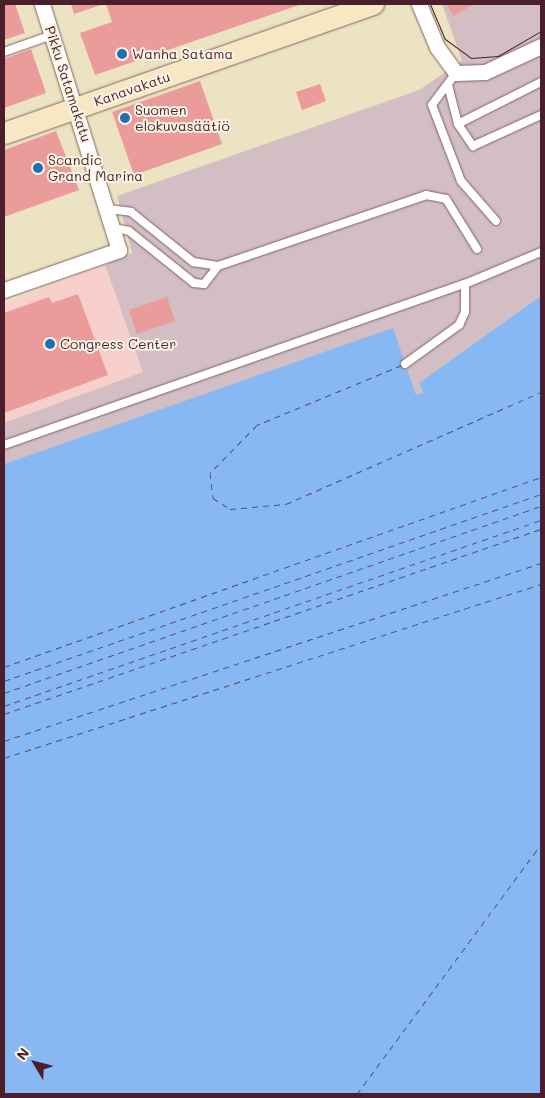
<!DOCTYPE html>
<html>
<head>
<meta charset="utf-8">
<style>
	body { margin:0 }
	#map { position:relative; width:545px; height:1098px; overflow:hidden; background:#ebe3c2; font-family:Mali,sans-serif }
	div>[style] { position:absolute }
	.built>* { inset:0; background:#f7d0cc }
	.industrial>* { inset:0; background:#d2bec3 }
	.water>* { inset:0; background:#87b8f3 }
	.ferry>* { height:1px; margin-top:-0.5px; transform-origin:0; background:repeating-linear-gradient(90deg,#5c4d67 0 6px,transparent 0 11px) }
	.building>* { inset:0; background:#ea9b9a }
	.roads { filter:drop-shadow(0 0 1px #826460) drop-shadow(0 0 1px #826460) }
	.lane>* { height:8px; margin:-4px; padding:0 4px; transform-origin:4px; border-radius:4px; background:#fff }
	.street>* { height:15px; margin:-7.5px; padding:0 7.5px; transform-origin:7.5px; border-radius:7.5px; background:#fff }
	.secondary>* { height:21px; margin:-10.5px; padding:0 10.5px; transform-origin:10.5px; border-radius:10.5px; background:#f7e8c3 }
	.tram>* { height:1px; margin:-0.5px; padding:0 0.5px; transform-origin:0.5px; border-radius:0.5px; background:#4a1f2b }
	.dots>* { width:14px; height:14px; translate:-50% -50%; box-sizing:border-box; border:2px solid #fcf5e5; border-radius:50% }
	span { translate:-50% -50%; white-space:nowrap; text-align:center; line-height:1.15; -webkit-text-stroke:4px #fcf5e5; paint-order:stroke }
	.poi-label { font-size:14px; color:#4a1f2b }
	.left { translate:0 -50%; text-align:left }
	.street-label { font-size:14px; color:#4a1f2b }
	.frame { position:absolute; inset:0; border:5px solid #4a1f2b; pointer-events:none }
	.north { position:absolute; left:10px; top:1038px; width:50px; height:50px; -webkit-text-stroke:4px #fcf5e5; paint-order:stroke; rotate:307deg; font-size:14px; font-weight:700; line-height:20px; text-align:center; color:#4a1f2b }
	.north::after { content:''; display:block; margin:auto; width:18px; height:22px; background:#4a1f2b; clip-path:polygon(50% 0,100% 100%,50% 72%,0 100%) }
</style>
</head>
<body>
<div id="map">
	<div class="built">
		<div style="clip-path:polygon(105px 265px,143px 372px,4px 423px,4px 303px)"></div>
	</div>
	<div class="industrial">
		<div style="clip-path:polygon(442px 4px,541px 4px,541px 296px,419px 383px,423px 393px,416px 396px,393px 329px,4px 464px,4px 423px,143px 372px,105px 265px,132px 253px,117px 196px,419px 90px,462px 61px)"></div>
	</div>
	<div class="water">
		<div style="clip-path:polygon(541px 296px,541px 1094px,4px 1094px,4px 464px,393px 328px,416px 395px,423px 393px,419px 383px)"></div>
	</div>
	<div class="ferry">
		<div style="left:402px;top:365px;width:157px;rotate:157.5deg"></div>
		<div style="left:257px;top:425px;width:67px;rotate:134.4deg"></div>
		<div style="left:210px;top:473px;width:25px;rotate:83deg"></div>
		<div style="left:213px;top:498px;width:20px;rotate:33deg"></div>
		<div style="left:230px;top:509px;width:56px;rotate:-5.1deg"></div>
		<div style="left:286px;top:504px;width:279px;rotate:-23.7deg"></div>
		<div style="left:4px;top:667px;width:570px;rotate:-19.48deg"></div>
		<div style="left:4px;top:681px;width:569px;rotate:-19.2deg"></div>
		<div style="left:4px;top:693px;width:569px;rotate:-19.2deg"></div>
		<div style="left:4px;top:706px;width:568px;rotate:-19.1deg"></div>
		<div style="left:4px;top:714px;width:568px;rotate:-19.01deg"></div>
		<div style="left:4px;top:741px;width:566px;rotate:-18.34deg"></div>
		<div style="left:4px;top:758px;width:564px;rotate:-17.95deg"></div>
		<div style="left:357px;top:1094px;width:310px;rotate:-53.6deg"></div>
	</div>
	<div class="building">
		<div style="clip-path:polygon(4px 4px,15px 4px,25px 33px,4px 40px)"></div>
		<div style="clip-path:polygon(71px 4px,104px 4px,74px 14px)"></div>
		<div style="clip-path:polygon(106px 4px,302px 4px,95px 75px,80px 33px,112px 22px)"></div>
		<div style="clip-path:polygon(447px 4px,474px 4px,453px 16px)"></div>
		<div style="clip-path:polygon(31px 49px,46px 93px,4px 108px,4px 59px)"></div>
		<div style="clip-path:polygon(200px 81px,222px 144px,134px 175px,112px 112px)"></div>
		<div style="clip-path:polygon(320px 84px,326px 101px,302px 110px,296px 92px)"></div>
		<div style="clip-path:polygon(56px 131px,79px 190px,4px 217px,4px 150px)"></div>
		<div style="clip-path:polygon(78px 294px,108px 375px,4px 413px,4px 313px,49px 297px,52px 303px)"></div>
		<div style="clip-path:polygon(167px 297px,175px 321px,137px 334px,129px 310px)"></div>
	</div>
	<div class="roads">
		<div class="lane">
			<div style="left:4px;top:52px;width:51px;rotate:-19.5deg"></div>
			<div style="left:456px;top:73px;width:40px;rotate:127deg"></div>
			<div style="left:432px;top:105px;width:81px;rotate:69.1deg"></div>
			<div style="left:461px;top:181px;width:53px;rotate:48.8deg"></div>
			<div style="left:541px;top:82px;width:93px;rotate:153.2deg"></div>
			<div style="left:458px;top:124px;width:27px;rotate:56deg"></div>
			<div style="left:473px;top:146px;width:75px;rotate:-24.5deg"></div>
			<div style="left:448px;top:85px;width:40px;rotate:75.6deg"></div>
			<div style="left:108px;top:209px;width:23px;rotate:7deg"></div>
			<div style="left:131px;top:212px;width:80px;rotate:38.9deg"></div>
			<div style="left:193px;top:262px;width:25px;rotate:9deg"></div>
			<div style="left:218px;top:266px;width:220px;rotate:-18.8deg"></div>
			<div style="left:426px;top:195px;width:20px;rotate:11deg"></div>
			<div style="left:446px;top:199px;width:59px;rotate:58.2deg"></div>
			<div style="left:114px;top:228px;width:15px;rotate:11deg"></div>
			<div style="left:129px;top:231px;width:83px;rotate:38.7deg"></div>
			<div style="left:194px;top:283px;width:10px;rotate:6deg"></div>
			<div style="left:204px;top:284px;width:23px;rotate:-52deg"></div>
			<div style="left:405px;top:364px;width:67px;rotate:-35.8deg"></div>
			<div style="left:459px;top:325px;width:14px;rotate:-65deg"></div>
			<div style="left:465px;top:312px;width:28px;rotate:-90deg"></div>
			<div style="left:4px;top:445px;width:488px;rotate:-19.3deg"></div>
			<div style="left:465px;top:284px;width:82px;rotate:-22.8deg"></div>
		</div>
		<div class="street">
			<div style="left:419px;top:4px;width:47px;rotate:67.3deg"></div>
			<div style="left:437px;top:47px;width:32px;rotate:54deg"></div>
			<div style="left:456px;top:73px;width:29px;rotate:-2deg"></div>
			<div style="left:485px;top:72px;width:62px;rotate:-24.9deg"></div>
			<div style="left:4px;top:290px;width:122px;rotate:-19.2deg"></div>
			<div style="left:119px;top:250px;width:258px;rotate:-107.4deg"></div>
		</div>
		<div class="secondary">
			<div style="left:4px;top:133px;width:391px;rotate:-19.3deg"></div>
		</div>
	</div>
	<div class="tram">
		<div style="left:430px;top:4px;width:38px;rotate:67deg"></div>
		<div style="left:445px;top:39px;width:32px;rotate:36deg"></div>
		<div style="left:471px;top:58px;width:27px;rotate:-4deg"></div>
		<div style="left:498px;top:56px;width:50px;rotate:-30.2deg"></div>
	</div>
	<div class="dots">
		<div style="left:122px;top:54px;background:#1f6fb2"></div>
		<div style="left:125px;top:118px;background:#1f6fb2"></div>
		<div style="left:38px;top:168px;background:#1f6fb2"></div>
		<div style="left:50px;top:344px;background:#1f6fb2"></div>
	</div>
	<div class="poi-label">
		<span class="left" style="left:132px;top:54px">Wanha Satama</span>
		<span class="left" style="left:135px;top:118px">Suomen<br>elokuvasäätiö</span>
		<span class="left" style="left:48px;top:168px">Scandic<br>Grand Marina</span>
		<span class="left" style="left:60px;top:344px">Congress Center</span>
	</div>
	<div class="street-label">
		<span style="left:68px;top:84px;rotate:72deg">Pikku Satamakatu</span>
		<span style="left:132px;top:89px;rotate:-19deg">Kanavakatu</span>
	</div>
	<div class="frame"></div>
	<div class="north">N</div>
</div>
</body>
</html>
